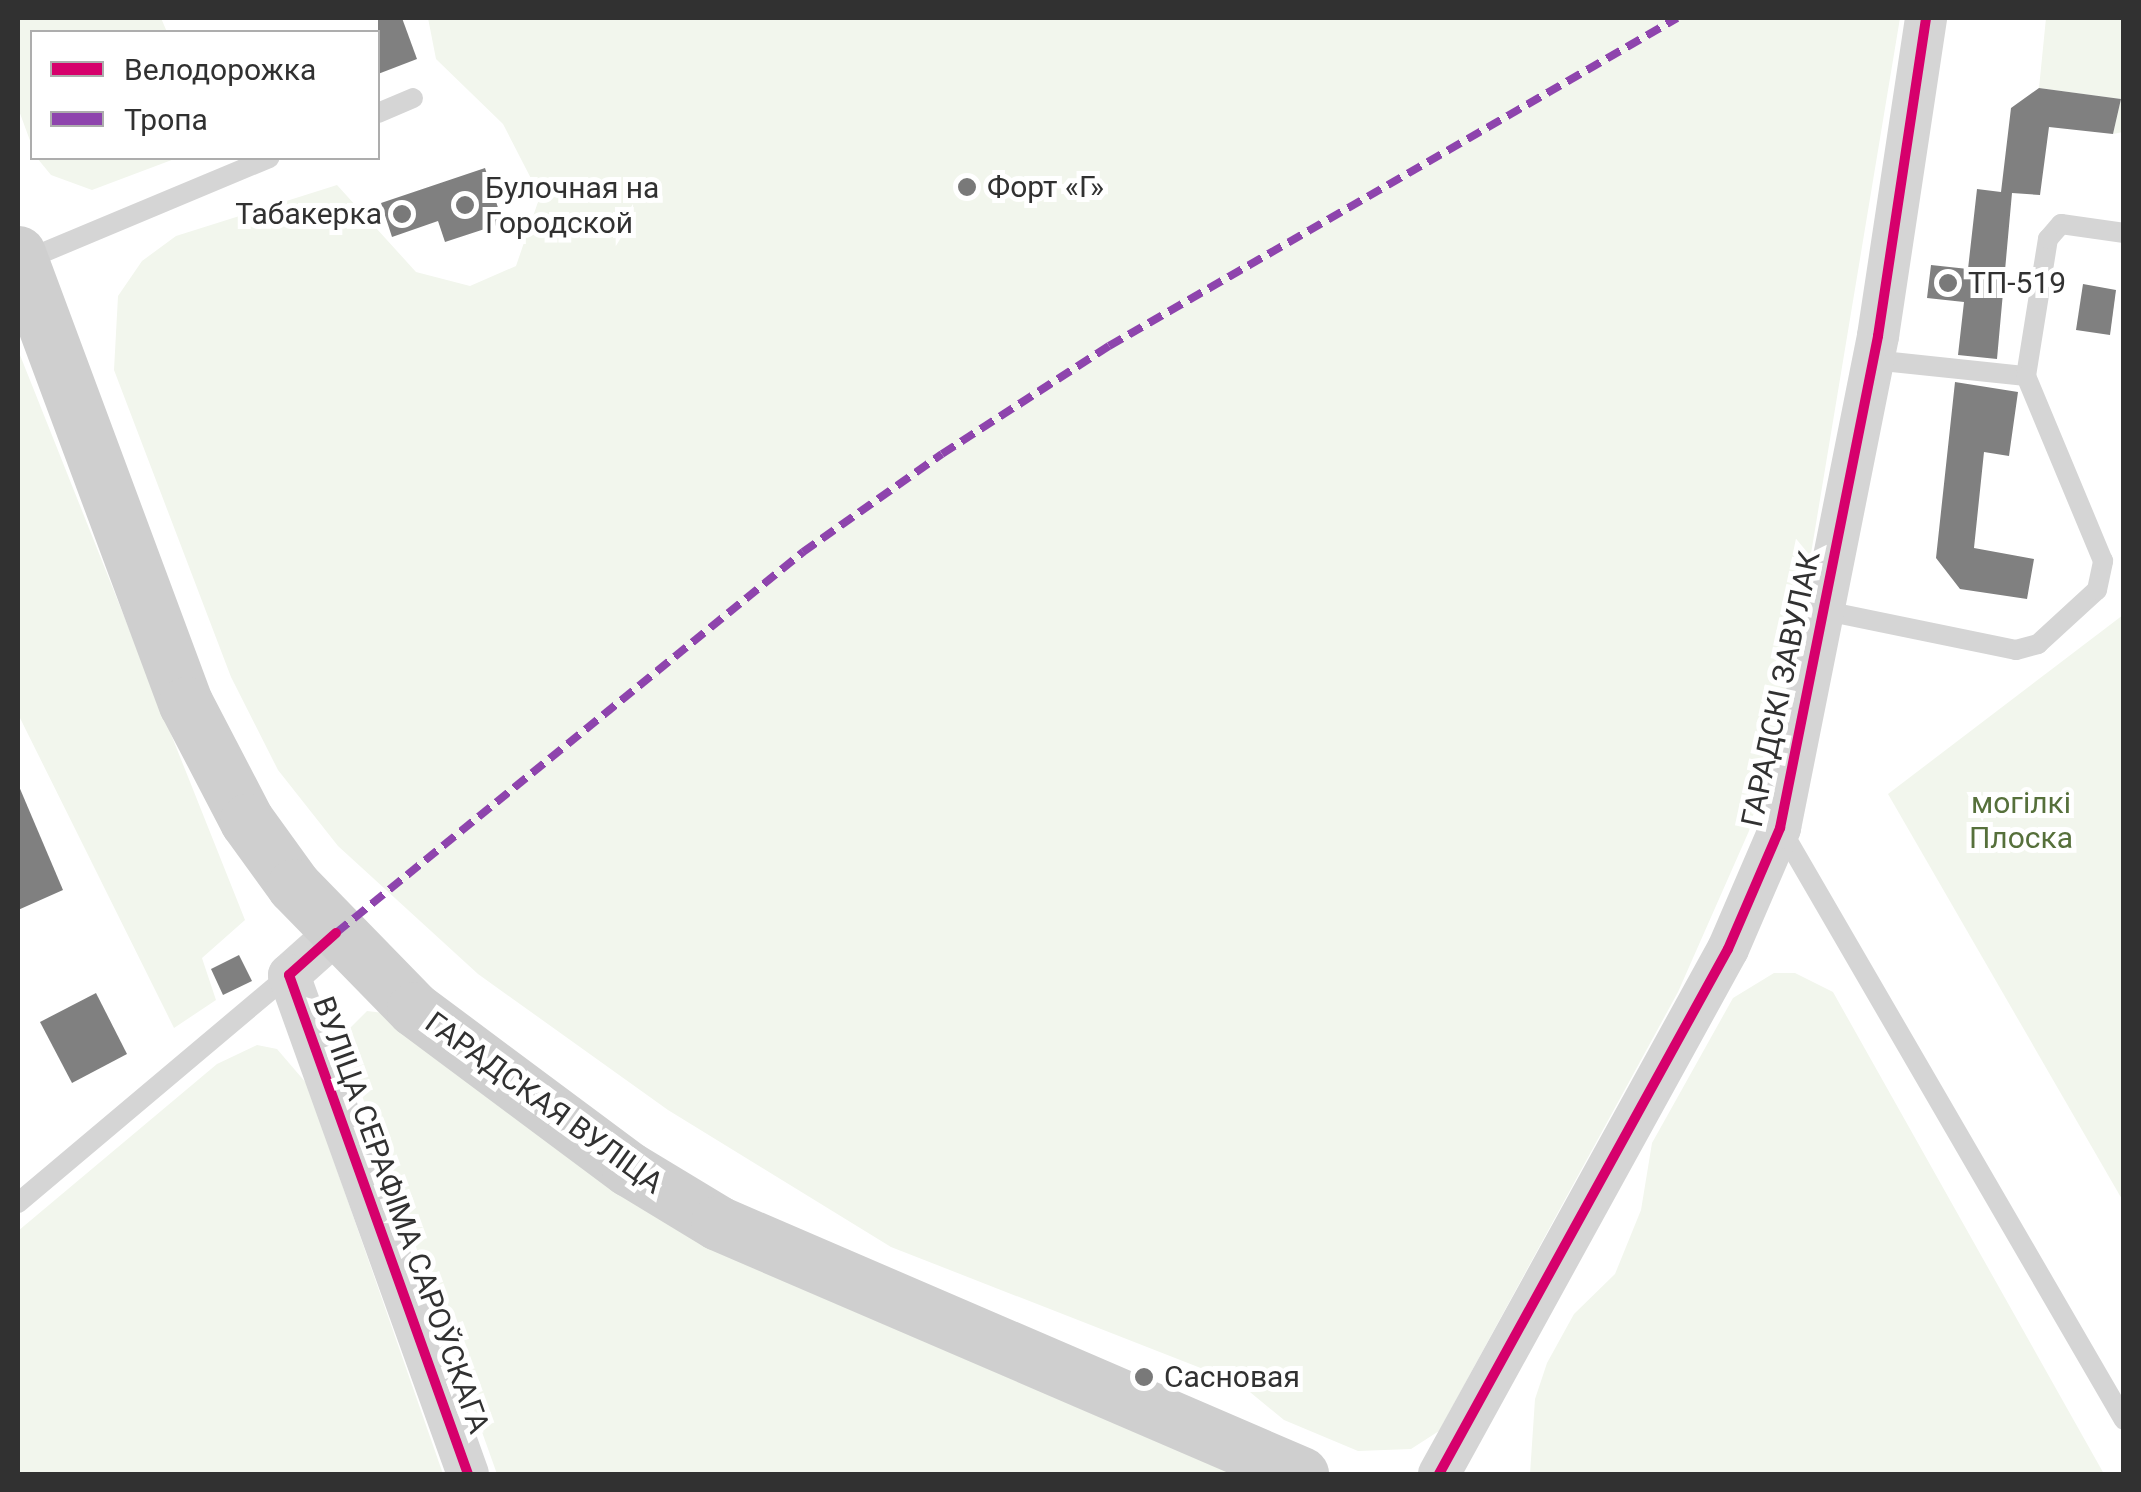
<!DOCTYPE html>
<html>
<head>
<meta charset="utf-8">
<style>
	body { margin:0 }
	#map { position:relative; width:2141px; height:1492px; overflow:hidden; background:#fff; font-family:Roboto,sans-serif }
	div>[style] { position:absolute }
	.green>* { inset:0; background:#f2f6ed }
	.building>* { inset:0; background:#808080 }
	.service>* { height:20px; margin:-10px; padding:0 10px; transform-origin:10px; border-radius:10px; background:#d5d5d5 }
	.minor>* { height:42px; margin:-21px; padding:0 21px; transform-origin:21px; border-radius:21px; background:#d5d5d5 }
	.secondary>* { height:55px; margin:-27.5px; padding:0 27.5px; transform-origin:27.5px; border-radius:27.5px; background:#cfcfcf }
	.quiet>* { height:8px; margin-top:-4px; transform-origin:0; background:repeating-linear-gradient(90deg,#8e44ad 0 15px,transparent 0 23px) }
	.cycleway>* { height:10px; margin:-5px; padding:0 5px; transform-origin:5px; border-radius:5px; background:#d6006c }
	.dots>* { width:28px; height:28px; translate:-50% -50%; box-sizing:border-box; border:5px solid #fff; border-radius:50% }
	span { translate:-50% -50%; white-space:nowrap; text-align:center; line-height:1.15; -webkit-text-stroke:10px #fff; paint-order:stroke }
	.poi-label { font-size:30px; color:#313131 }
	.left { translate:0 -50%; text-align:left }
	.right { translate:-100% -50%; text-align:right }
	.street-label { font-size:30px; color:#313131 }
	.park-label { font-size:30px; color:#56703b }
	.frame { position:absolute; inset:0; border:20px solid #313131; pointer-events:none }
	.legend { position:absolute; left:30px; top:30px; width:350px; height:130px; box-sizing:border-box; background:#fff; border:2px solid #adadad; margin:0; padding:12px 18px; list-style:none; font-size:30px; color:#313131 }
	.legend li { display:flex; align-items:center; gap:20px; height:50px }
	.legend b { width:50px; border:2px solid #adadad }
</style>
</head>
<body>
<div id="map">
	<div class="green">
		<div style="clip-path:polygon(18px 18px,161px 18px,167px 32px,32px 32px,32px 146px,18px 108px)"></div>
		<div style="clip-path:polygon(428px 18px,1900px 18px,1792px 668px,1749px 831px,1678px 992px,1439px 1431px,1411px 1449px,1358px 1451px,1284px 1420px,1239px 1383px,891px 1247px,668px 1110px,478px 974px,338px 846px,278px 770px,231px 677px,114px 370px,118px 296px,142px 261px,176px 236px,337px 185px,416px 272px,470px 286px,516px 266px,540px 196px,503px 124px,436px 59px)"></div>
		<div style="clip-path:polygon(2046px 18px,2123px 18px,2123px 132px,2113px 134px,2121px 99px,2039px 88px)"></div>
		<div style="clip-path:polygon(37px 158px,177px 158px,92px 190px,51px 175px)"></div>
		<div style="clip-path:polygon(18px 350px,245px 920px,202px 958px,216px 1000px,174px 1028px,18px 714px)"></div>
		<div style="clip-path:polygon(2123px 615px,2123px 1201px,1888px 794px)"></div>
		<div style="clip-path:polygon(1774px 973px,1795px 973px,1833px 992px,2104px 1474px,1530px 1474px,1535px 1399px,1547px 1363px,1574px 1314px,1615px 1274px,1641px 1210px,1652px 1143px,1733px 998px)"></div>
		<div style="clip-path:polygon(367px 1011px,384px 1013px,472px 1075px,1251px 1474px,497px 1474px,350px 1062px,349px 1029px)"></div>
		<div style="clip-path:polygon(257px 1045px,277px 1049px,307px 1084px,443px 1474px,18px 1474px,18px 1231px,217px 1064px)"></div>
	</div>
	<div class="building">
		<div style="clip-path:polygon(378px 18px,402px 18px,417px 59px,378px 74px)"></div>
		<div style="clip-path:polygon(2039px 88px,2121px 99px,2113px 134px,2049px 127px,2040px 195px,2012px 193px,1997px 359px,1958px 355px,1964px 302px,1927px 298px,1931px 265px,1968px 269px,1977px 189px,2001px 192px,2011px 108px)"></div>
		<div style="clip-path:polygon(485px 168px,503px 223px,445px 242px,438px 221px,392px 237px,381px 203px)"></div>
		<div style="clip-path:polygon(2083px 284px,2116px 290px,2110px 335px,2076px 330px)"></div>
		<div style="clip-path:polygon(1955px 382px,2018px 392px,2009px 456px,1984px 452px,1974px 548px,2034px 559px,2027px 599px,1960px 589px,1936px 558px)"></div>
		<div style="clip-path:polygon(18px 784px,63px 890px,18px 910px)"></div>
		<div style="clip-path:polygon(239px 955px,252px 981px,223px 995px,211px 969px)"></div>
		<div style="clip-path:polygon(96px 993px,127px 1054px,72px 1083px,40px 1022px)"></div>
	</div>
	<div class="service">
		<div style="left:378px;top:113px;width:38px;rotate:-23deg"></div>
		<div style="left:23px;top:261px;width:267px;rotate:-22.7deg"></div>
		<div style="left:1873px;top:360px;width:154px;rotate:6deg"></div>
		<div style="left:2026px;top:376px;width:139px;rotate:-80.9deg"></div>
		<div style="left:2048px;top:239px;width:20px;rotate:-49deg"></div>
		<div style="left:2061px;top:224px;width:64px;rotate:8.1deg"></div>
		<div style="left:1826px;top:611px;width:194px;rotate:11.6deg"></div>
		<div style="left:2016px;top:650px;width:23px;rotate:-15deg"></div>
		<div style="left:2038px;top:644px;width:80px;rotate:-42.5deg"></div>
		<div style="left:2097px;top:590px;width:30px;rotate:-78deg"></div>
		<div style="left:2103px;top:561px;width:200px;rotate:-112.6deg"></div>
		<div style="left:1781px;top:829px;width:683px;rotate:59.87deg"></div>
		<div style="left:18px;top:1203px;width:354px;rotate:-40.1deg"></div>
	</div>
	<div class="minor">
		<div style="left:336px;top:933px;width:63px;rotate:138.2deg"></div>
		<div style="left:289px;top:975px;width:530px;rotate:70.27deg"></div>
		<div style="left:1439px;top:1474px;width:599px;rotate:-61.17deg"></div>
		<div style="left:1728px;top:949px;width:132px;rotate:-66.7deg"></div>
		<div style="left:1780px;top:828px;width:502px;rotate:-78.73deg"></div>
		<div style="left:1878px;top:336px;width:322px;rotate:-81.4deg"></div>
	</div>
	<div class="secondary">
		<div style="left:18px;top:253px;width:481px;rotate:69.6deg"></div>
		<div style="left:186px;top:704px;width:132px;rotate:62.5deg"></div>
		<div style="left:247px;top:821px;width:80px;rotate:54.1deg"></div>
		<div style="left:294px;top:886px;width:172px;rotate:45.7deg"></div>
		<div style="left:414px;top:1009px;width:268px;rotate:36.7deg"></div>
		<div style="left:629px;top:1169px;width:104px;rotate:31.2deg"></div>
		<div style="left:718px;top:1223px;width:635px;rotate:23.29deg"></div>
	</div>
	<div class="quiet">
		<div style="left:336px;top:933px;width:603px;rotate:-39.21deg"></div>
		<div style="left:803px;top:552px;width:170px;rotate:-35.2deg"></div>
		<div style="left:942px;top:454px;width:199px;rotate:-32.9deg"></div>
		<div style="left:1109px;top:346px;width:656px;rotate:-30deg"></div>
	</div>
	<div class="cycleway">
		<div style="left:336px;top:933px;width:63px;rotate:138.2deg"></div>
		<div style="left:289px;top:975px;width:530px;rotate:70.27deg"></div>
		<div style="left:1439px;top:1474px;width:599px;rotate:-61.17deg"></div>
		<div style="left:1728px;top:949px;width:132px;rotate:-66.7deg"></div>
		<div style="left:1780px;top:828px;width:502px;rotate:-78.73deg"></div>
		<div style="left:1878px;top:336px;width:322px;rotate:-81.4deg"></div>
	</div>
	<div class="dots">
		<div style="left:967px;top:187px;background:#797979"></div>
		<div style="left:465px;top:205px;background:#797979"></div>
		<div style="left:402px;top:214px;background:#797979"></div>
		<div style="left:1948px;top:283px;background:#797979"></div>
		<div style="left:1144px;top:1377px;background:#797979"></div>
	</div>
	<div class="poi-label">
		<span class="left" style="left:987px;top:187px">Форт «Г»</span>
		<span class="left" style="left:485px;top:205px">Булочная на<br>Городской</span>
		<span class="right" style="left:382px;top:214px">Табакерка</span>
		<span class="left" style="left:1968px;top:283px">ТП-519</span>
		<span class="left" style="left:1164px;top:1377px">Сасновая</span>
	</div>
	<div class="street-label">
		<span style="left:1781px;top:689px;rotate:-78deg">ГАРАДСКІ ЗАВУЛАК</span>
		<span style="left:544px;top:1103px;rotate:36deg">ГАРАДСКАЯ ВУЛІЦА</span>
		<span style="left:401px;top:1215px;rotate:70deg">ВУЛІЦА СЕРАФІМА САРОЎСКАГА</span>
	</div>
	<div class="park-label">
		<span style="left:2021px;top:820px">могілкі<br>Плоска</span>
	</div>
	<div class="frame"></div>
	<ul class="legend">
	<li><b style="height:12px;background:#d6006c"></b>Велодорожка</li>
	<li><b style="height:12px;background:#8e44ad"></b>Тропа</li>
	</ul>
</div>
</body>
</html>
